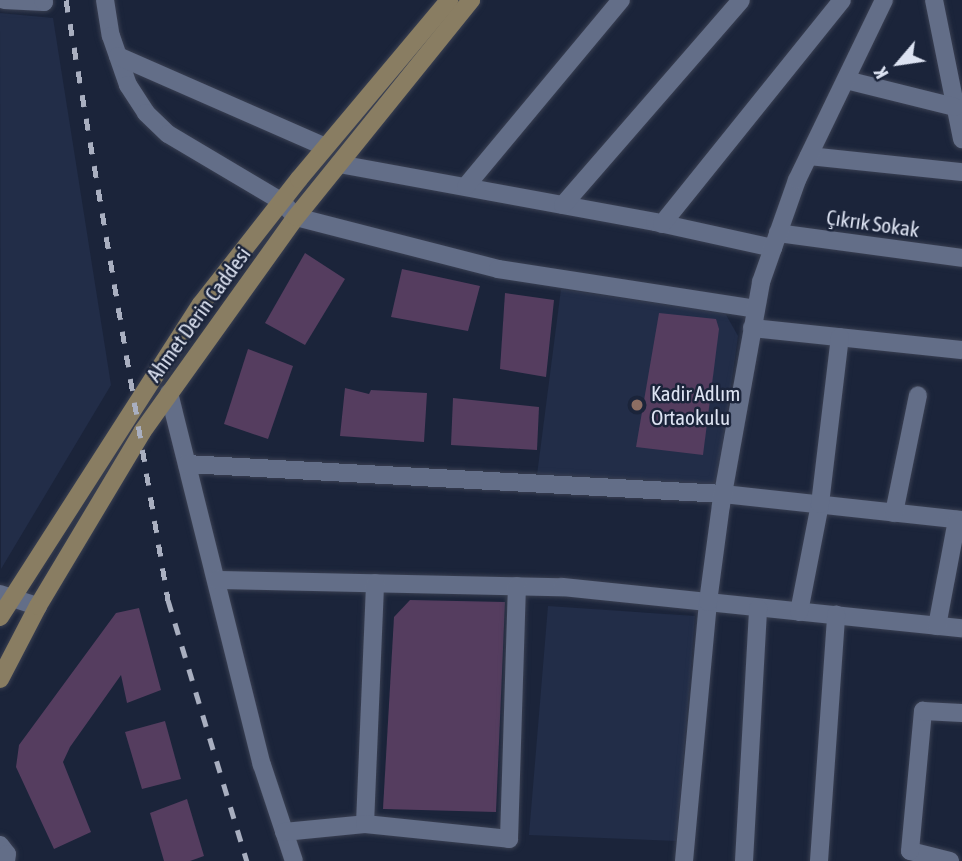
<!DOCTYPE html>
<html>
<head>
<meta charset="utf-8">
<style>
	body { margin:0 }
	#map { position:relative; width:962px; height:861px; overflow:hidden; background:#1b243a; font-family:"Asap Condensed",sans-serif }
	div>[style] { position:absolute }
	.built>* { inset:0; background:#222d48 }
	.building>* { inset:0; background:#553d5f }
	.roads { filter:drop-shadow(0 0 2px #3a4052) drop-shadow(0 0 2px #3a4052) }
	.minor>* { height:18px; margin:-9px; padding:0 9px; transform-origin:9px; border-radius:9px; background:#636e88 }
	.tertiary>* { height:18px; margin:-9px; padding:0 9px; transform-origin:9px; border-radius:9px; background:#636e88 }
	.secondary>* { height:18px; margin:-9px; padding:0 9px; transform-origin:9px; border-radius:9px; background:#897d62 }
	.rail>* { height:5px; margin-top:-2.5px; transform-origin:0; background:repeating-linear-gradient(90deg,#a9afc0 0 12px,transparent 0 24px) }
	.dots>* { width:19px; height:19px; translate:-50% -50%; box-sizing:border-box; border:4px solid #1b243a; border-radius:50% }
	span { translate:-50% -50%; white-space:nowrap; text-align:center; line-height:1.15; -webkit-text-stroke:5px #1b243a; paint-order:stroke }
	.street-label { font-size:21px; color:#dde3f2 }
	.poi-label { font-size:21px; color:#dde3f2 }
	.left { translate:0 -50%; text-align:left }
	.north { position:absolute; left:864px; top:28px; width:70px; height:70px; -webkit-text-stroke:5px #1b243a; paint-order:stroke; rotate:241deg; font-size:19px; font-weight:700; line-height:28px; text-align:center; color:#dde3f2 }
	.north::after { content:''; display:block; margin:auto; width:24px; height:32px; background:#dde3f2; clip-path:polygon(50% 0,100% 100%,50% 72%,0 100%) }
</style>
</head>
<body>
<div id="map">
	<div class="built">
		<div style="clip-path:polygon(0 13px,53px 18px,111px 385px,1px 569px)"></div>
		<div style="clip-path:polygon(561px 289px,725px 313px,738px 336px,716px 493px,537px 475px)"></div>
		<div style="clip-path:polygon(548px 606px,695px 616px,677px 841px,529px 835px)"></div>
	</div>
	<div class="building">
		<div style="clip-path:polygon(305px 253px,345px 279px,305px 345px,265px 323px)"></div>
		<div style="clip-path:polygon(402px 269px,480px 286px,468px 331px,391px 317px)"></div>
		<div style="clip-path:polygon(505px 293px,554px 300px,546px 377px,500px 369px)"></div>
		<div style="clip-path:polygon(659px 313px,716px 319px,719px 329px,703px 455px,636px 447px)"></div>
		<div style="clip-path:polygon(248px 349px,293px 366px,268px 439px,224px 424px)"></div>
		<div style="clip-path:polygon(345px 388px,369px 394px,371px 390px,427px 393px,424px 442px,340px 436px)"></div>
		<div style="clip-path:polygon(453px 398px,539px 407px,537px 450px,451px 445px)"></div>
		<div style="clip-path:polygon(410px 600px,505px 602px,496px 812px,383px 809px,394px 617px)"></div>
		<div style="clip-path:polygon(139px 608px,161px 690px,127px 703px,121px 675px,70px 747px,63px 762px,91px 832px,54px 849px,16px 767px,19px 745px,116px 613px)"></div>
		<div style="clip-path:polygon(165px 721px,181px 779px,142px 789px,125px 732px)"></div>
		<div style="clip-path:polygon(187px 799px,204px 856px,190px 861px,164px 861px,150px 813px)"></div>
	</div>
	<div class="roads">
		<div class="minor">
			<div style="left:4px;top:0;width:40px;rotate:2.9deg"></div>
			<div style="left:44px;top:2px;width:2px;rotate:-117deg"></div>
			<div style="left:105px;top:0;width:36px;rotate:81deg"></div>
			<div style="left:111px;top:36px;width:52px;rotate:70.9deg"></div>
			<div style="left:128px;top:85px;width:33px;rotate:57deg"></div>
			<div style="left:146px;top:113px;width:30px;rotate:44deg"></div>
			<div style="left:168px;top:134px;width:131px;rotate:30.7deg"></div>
			<div style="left:281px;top:201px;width:22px;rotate:47deg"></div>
			<div style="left:296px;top:217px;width:209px;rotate:14.4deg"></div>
			<div style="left:498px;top:269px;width:261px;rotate:8.8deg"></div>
			<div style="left:934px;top:0;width:142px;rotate:78.6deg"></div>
			<div style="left:118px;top:56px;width:226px;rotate:23.7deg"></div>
			<div style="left:846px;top:80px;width:112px;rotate:13.9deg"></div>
			<div style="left:809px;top:156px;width:154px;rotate:6deg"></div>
			<div style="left:339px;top:164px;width:321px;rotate:10.4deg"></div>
			<div style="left:655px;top:222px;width:121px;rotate:12.4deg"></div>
			<div style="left:466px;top:186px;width:242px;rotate:-50.2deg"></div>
			<div style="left:563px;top:205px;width:271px;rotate:-49deg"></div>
			<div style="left:662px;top:224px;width:287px;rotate:-51.2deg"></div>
			<div style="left:778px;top:233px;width:186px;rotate:7.7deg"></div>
			<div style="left:752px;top:328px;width:211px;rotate:6deg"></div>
			<div style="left:169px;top:393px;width:383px;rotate:76deg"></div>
			<div style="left:262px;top:765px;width:101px;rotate:71.6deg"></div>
			<div style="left:187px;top:464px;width:537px;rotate:3.2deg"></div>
			<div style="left:723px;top:494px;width:240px;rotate:6.2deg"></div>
			<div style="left:894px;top:513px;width:120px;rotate:-78.5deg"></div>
			<div style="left:217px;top:580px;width:345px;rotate:1.2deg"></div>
			<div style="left:562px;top:587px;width:402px;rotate:5.9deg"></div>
			<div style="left:799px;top:612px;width:110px;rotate:-79deg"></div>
			<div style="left:820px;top:504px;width:168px;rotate:-83.2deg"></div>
			<div style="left:937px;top:626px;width:108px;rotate:-79.3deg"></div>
			<div style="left:365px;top:824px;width:241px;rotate:-87.6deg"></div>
			<div style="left:284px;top:832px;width:81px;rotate:-5.6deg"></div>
			<div style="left:365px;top:824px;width:145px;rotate:5.9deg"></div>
			<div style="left:509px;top:839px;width:253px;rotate:-88.2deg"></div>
			<div style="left:0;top:845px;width:11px;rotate:52deg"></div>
			<div style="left:7px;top:854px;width:7px;rotate:98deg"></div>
			<div style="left:684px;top:861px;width:260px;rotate:-84.7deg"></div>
			<div style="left:708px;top:602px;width:98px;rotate:-82.4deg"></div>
			<div style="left:721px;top:505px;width:227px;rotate:-79.8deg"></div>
			<div style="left:761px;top:282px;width:108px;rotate:-70.6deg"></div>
			<div style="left:797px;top:180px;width:200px;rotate:-64.2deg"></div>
			<div style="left:744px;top:861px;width:253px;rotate:-86.8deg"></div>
			<div style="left:819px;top:861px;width:247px;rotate:-86deg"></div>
			<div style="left:950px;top:861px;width:41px;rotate:-166deg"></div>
			<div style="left:910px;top:851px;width:141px;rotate:-84.7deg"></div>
			<div style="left:923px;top:711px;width:39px;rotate:3deg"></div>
		</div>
		<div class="tertiary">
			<div style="left:0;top:594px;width:40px;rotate:18deg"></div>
		</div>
		<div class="secondary">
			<div style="left:0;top:617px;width:372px;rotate:-57.3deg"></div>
			<div style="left:201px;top:304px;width:159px;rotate:-51.9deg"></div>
			<div style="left:299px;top:179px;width:234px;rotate:-50deg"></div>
			<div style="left:0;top:679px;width:82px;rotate:-62.5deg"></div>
			<div style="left:38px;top:606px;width:203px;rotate:-59.1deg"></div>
			<div style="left:142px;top:432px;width:264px;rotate:-54.4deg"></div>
			<div style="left:296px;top:217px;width:279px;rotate:-51.1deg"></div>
		</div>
	</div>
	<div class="rail">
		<div style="left:66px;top:0;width:609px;rotate:80.35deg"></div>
		<div style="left:168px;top:600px;width:273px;rotate:73.2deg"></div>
	</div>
	<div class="dots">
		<div style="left:637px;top:405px;background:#8d6e63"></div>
	</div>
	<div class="street-label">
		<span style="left:873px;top:223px;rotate:8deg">Çıkrık Sokak</span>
		<span style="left:198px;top:314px;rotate:-54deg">Ahmet Derin Caddesi</span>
	</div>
	<div class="poi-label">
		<span class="left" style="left:651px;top:405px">Kadir Adlım<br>Ortaokulu</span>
	</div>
	<div class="north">K</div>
</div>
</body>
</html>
